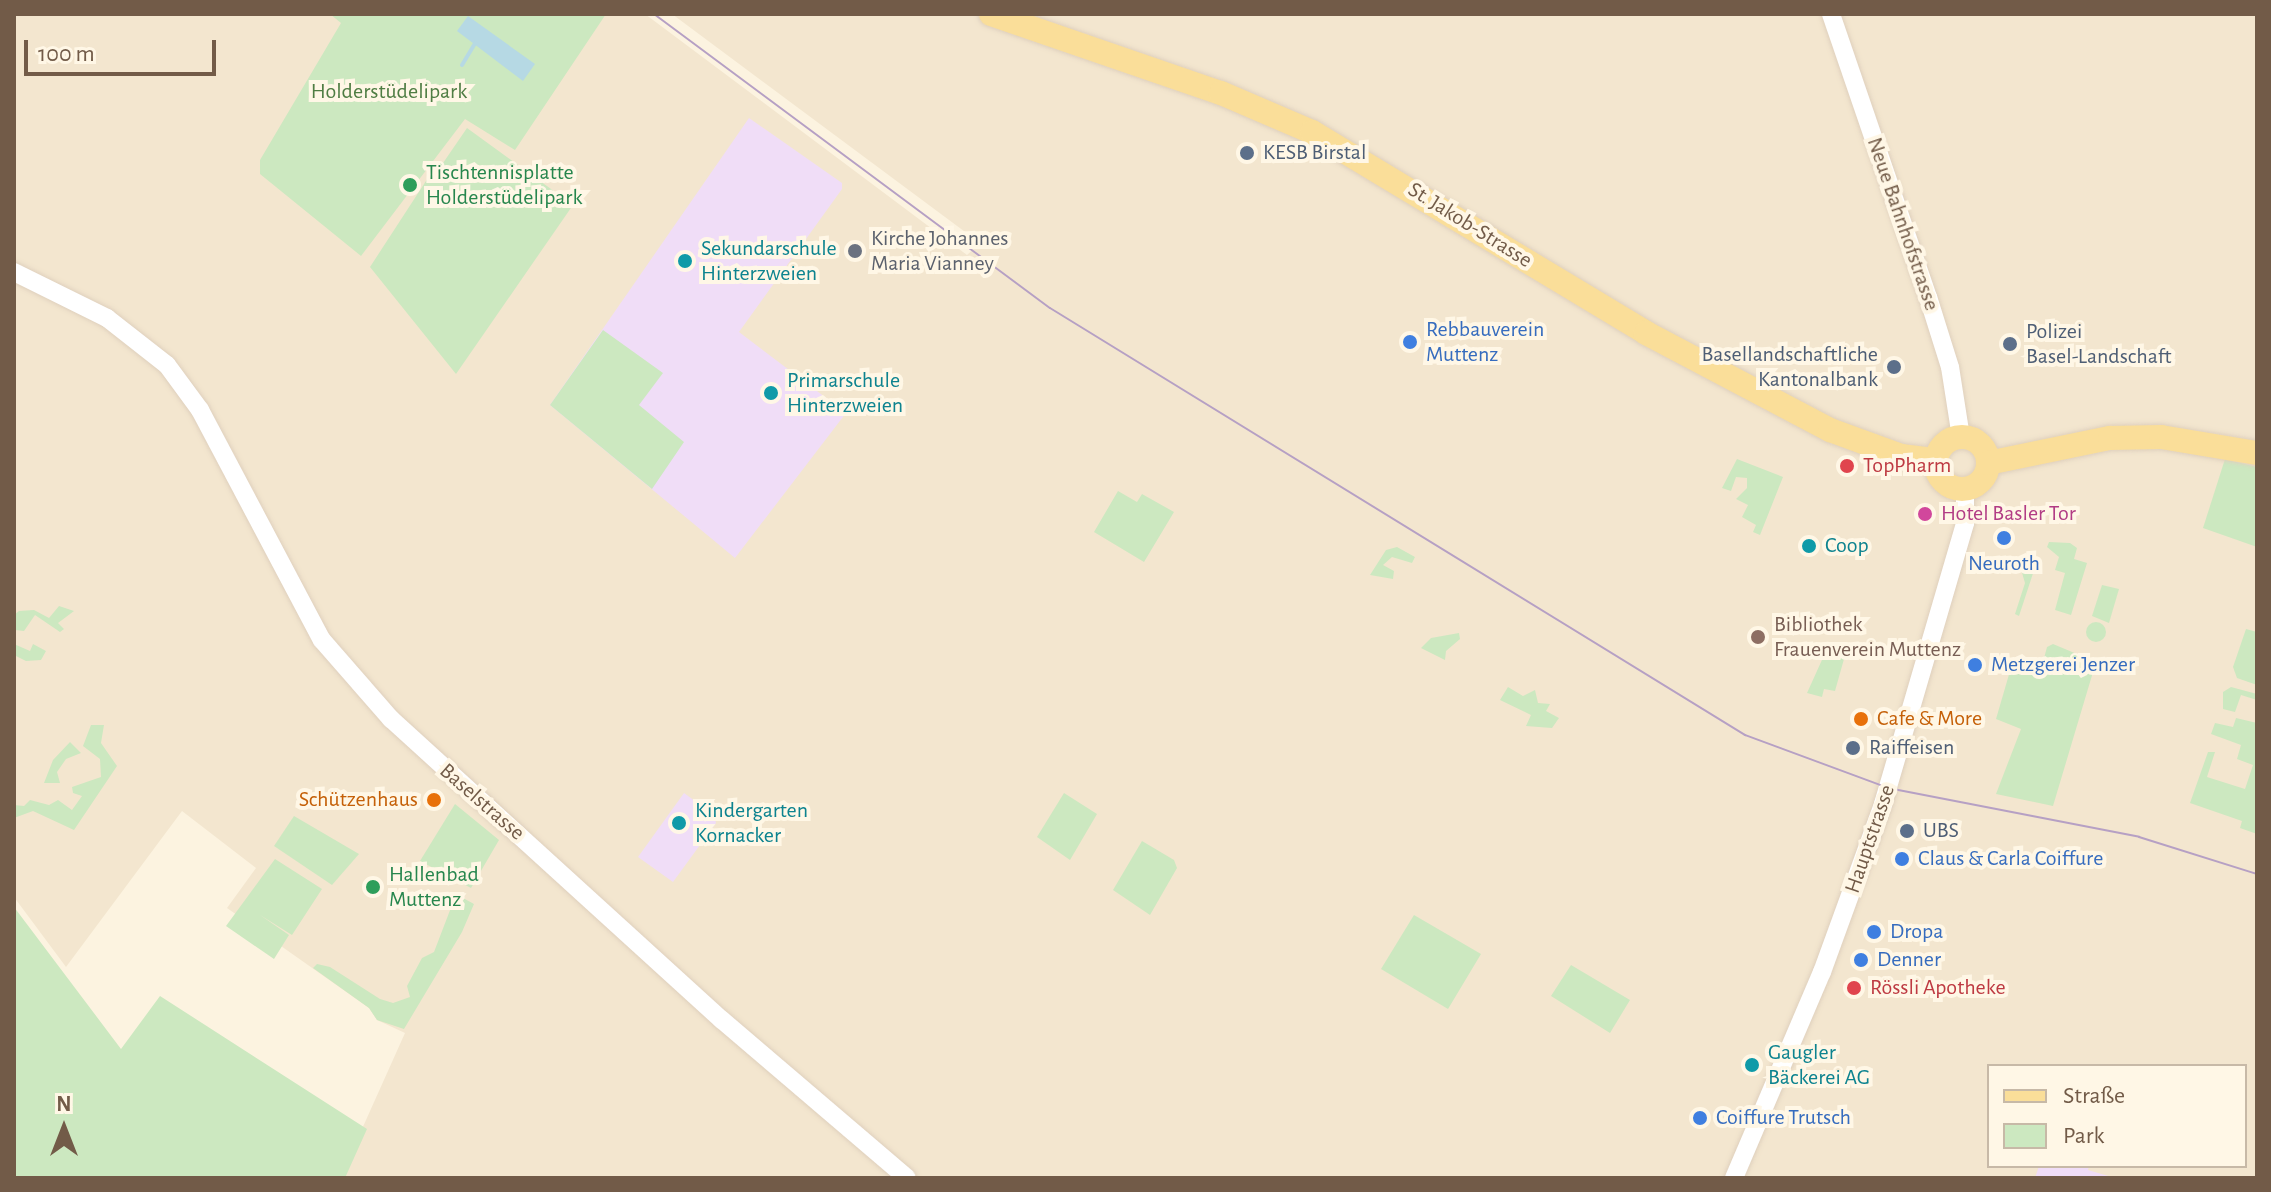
<!DOCTYPE html>
<html>
<head>
<meta charset="utf-8">
<style>
	body { margin:0 }
	#map { position:relative; width:2271px; height:1192px; overflow:hidden; background:#fcf3e0; font-family:"Alegreya Sans",sans-serif }
	div>[style] { position:absolute }
	.residential>* { inset:0; background:#f3e6cf }
	.education>* { inset:0; background:#f0ddf7 }
	.green>* { inset:0; background:#cce8c0 }
	.round { border-radius:50% }
	.water>* { inset:0; background:#b6d9e4 }
	.stream>* { height:4px; margin:-2px; padding:0 2px; transform-origin:2px; border-radius:2px; background:#b6d9e4 }
	.roads { filter:drop-shadow(0 0 2px #dfd0bd) drop-shadow(0 0 2px #dfd0bd) }
	.tertiary>* { height:18px; margin:-9px; padding:0 9px; transform-origin:9px; border-radius:9px; background:#fff }
	.primary>* { height:24px; margin:-12px; padding:0 12px; transform-origin:12px; border-radius:12px; background:#fade99 }
	.primary>.ring { margin:-12px; padding:0; box-sizing:content-box; background:none; border:24px solid #fade99; border-radius:50% }
	.tram>* { height:2px; margin:-1px; padding:0 1px; transform-origin:1px; border-radius:1px; background:#b6a0c4 }
	.dots>* { width:22px; height:22px; translate:-50% -50%; box-sizing:border-box; border:4px solid #fff7e6; border-radius:50% }
	span { translate:-50% -50%; white-space:nowrap; text-align:center; line-height:1.15; -webkit-text-stroke:8px #fff7e6; paint-order:stroke }
	.park-label { font-size:22px; color:#4f7d43 }
	.service-label { font-size:22px; color:#4e5e75 }
	.left { translate:0 -50%; text-align:left }
	.right { translate:-100% -50%; text-align:right }
	.leisure-label { font-size:22px; color:#27864d }
	.street-label { font-size:22px; color:#725b48 }
	.worship-label { font-size:22px; color:#5b616d }
	.culture-label { font-size:22px; color:#0d838f }
	.shop-label { font-size:22px; color:#366cbe }
	.health-label { font-size:22px; color:#be3a42 }
	.hotel-label { font-size:22px; color:#b23c85 }
	.education-label { font-size:22px; color:#785e54 }
	.food-label { font-size:22px; color:#c56008 }
	.frame { position:absolute; inset:0; border:16px solid #725b48; pointer-events:none }
	.legend { position:absolute; left:1987px; top:1064px; width:260px; height:104px; box-sizing:border-box; background:#fff7e6; border:2px solid #c7b9a7; margin:0; padding:10px 14px; list-style:none; font-size:24px; color:#725b48 }
	.legend li { display:flex; align-items:center; gap:16px; height:40px }
	.legend b { width:40px; border:2px solid #c7b9a7 }
	.north { position:absolute; left:24px; top:1088px; width:80px; height:80px; -webkit-text-stroke:6px #fff7e6; paint-order:stroke; rotate:0deg; font-size:22px; font-weight:700; line-height:32px; text-align:center; color:#725b48 }
	.north::after { content:''; display:block; margin:auto; width:28px; height:36px; background:#725b48; clip-path:polygon(50% 0,100% 100%,50% 72%,0 100%) }
	.scale { position:absolute; left:24px; top:40px; width:192px; height:36px; box-sizing:border-box; border:4px solid #725b48; border-top:0; padding-left:10px; font-size:24px; line-height:28px; white-space:nowrap; color:#725b48; -webkit-text-stroke:6px #fff7e6; paint-order:stroke }
</style>
</head>
<body>
<div id="map">
	<div class="residential">
		<div style="clip-path:polygon(evenodd,14px 14px,645px 14px,967px 255px,980px 243px,672px 14px,2257px 14px,2257px 1178px,340px 1178px,405px 1033px,377px 1020px,369px 1008px,227px 908px,256px 868px,182px 811px,66px 967px,14px 897px,14px 14px,1989px 1066px,2245px 1066px,2245px 1166px,1989px 1166px,1989px 1066px)"></div>
	</div>
	<div class="education">
		<div style="clip-path:polygon(749px 118px,842px 183px,842px 189px,739px 332px,846px 413px,735px 558px,550px 405px)"></div>
		<div style="clip-path:polygon(684px 793px,714px 815px,716px 823px,673px 882px,638px 857px)"></div>
		<div style="clip-path:polygon(2039px 1166px,2089px 1166px,2088px 1170px,2115px 1178px,2035px 1178px)"></div>
	</div>
	<div class="green">
		<div style="clip-path:polygon(330px 14px,606px 14px,515px 150px,465px 119px,361px 256px,260px 174px,260px 160px,341px 23px)"></div>
		<div style="clip-path:polygon(467px 128px,573px 205px,456px 374px,370px 267px,439px 161px,443px 163px)"></div>
		<div style="clip-path:polygon(603px 330px,663px 373px,639px 405px,684px 442px,652px 489px,550px 405px)"></div>
		<div style="clip-path:polygon(1737px 459px,1783px 477px,1760px 535px,1753px 532px,1756px 525px,1742px 517px,1748px 505px,1736px 499px,1747px 488px,1747px 478px,1736px 477px,1731px 491px,1722px 488px)"></div>
		<div style="clip-path:polygon(2225px 459px,2257px 467px,2257px 547px,2203px 528px)"></div>
		<div style="clip-path:polygon(1118px 491px,1137px 502px,1142px 494px,1174px 512px,1144px 562px,1094px 532px)"></div>
		<div style="clip-path:polygon(2049px 542px,2070px 543px,2077px 548px,2074px 559px,2087px 563px,2071px 615px,2055px 610px,2065px 573px,2055px 570px,2059px 557px,2047px 547px)"></div>
		<div style="clip-path:polygon(1397px 547px,1415px 557px,1412px 563px,1392px 557px,1383px 565px,1394px 571px,1393px 579px,1370px 575px,1386px 550px)"></div>
		<div style="clip-path:polygon(2032px 556px,2038px 558px,2019px 616px,2015px 614px,2025px 583px,2020px 566px)"></div>
		<div style="clip-path:polygon(2102px 585px,2119px 589px,2109px 623px,2092px 616px)"></div>
		<div style="clip-path:polygon(59px 606px,74px 611px,58px 623px,64px 629px,60px 632px,35px 615px,24px 631px,15px 630px,14px 615px,19px 611px,34px 610px,49px 618px)"></div>
		<div class="round" style="left:2086px;top:622px;width:20px;height:20px"></div>
		<div style="clip-path:polygon(2246px 629px,2257px 632px,2257px 685px,2237px 678px,2233px 667px)"></div>
		<div style="clip-path:polygon(1459px 633px,1460px 639px,1446px 651px,1445px 660px,1421px 648px,1431px 638px)"></div>
		<div style="clip-path:polygon(14px 644px,30px 651px,33px 644px,46px 651px,41px 660px,26px 661px,14px 655px)"></div>
		<div style="clip-path:polygon(2053px 644px,2096px 662px,2053px 806px,1996px 794px,2021px 729px,1996px 719px,2010px 671px,2019px 674px,2024px 657px,2043px 662px,2047px 647px)"></div>
		<div style="clip-path:polygon(1826px 651px,1844px 659px,1835px 691px,1824px 689px,1822px 697px,1807px 693px)"></div>
		<div style="clip-path:polygon(1508px 687px,1523px 696px,1535px 690px,1538px 703px,1550px 704px,1546px 711px,1559px 718px,1552px 728px,1526px 726px,1531px 715px,1500px 700px)"></div>
		<div style="clip-path:polygon(2231px 687px,2257px 694px,2257px 700px,2241px 695px,2235px 712px,2223px 709px,2223px 692px)"></div>
		<div style="clip-path:polygon(2236px 718px,2257px 723px,2257px 834px,2240px 828px,2242px 821px,2190px 803px,2208px 752px,2215px 752px,2207px 777px,2245px 789px,2253px 765px,2237px 759px,2241px 745px,2211px 734px,2215px 723px,2233px 727px)"></div>
		<div style="clip-path:polygon(91px 725px,104px 725px,101px 743px,117px 766px,74px 830px,33px 811px,14px 818px,14px 805px,24px 806px,30px 800px,49px 805px,58px 800px,72px 810px,82px 796px,73px 793px,72px 787px,101px 777px,100px 759px,83px 746px)"></div>
		<div style="clip-path:polygon(70px 742px,81px 753px,66px 759px,57px 772px,60px 783px,44px 783px,53px 760px)"></div>
		<div style="clip-path:polygon(1064px 793px,1097px 814px,1070px 860px,1037px 837px)"></div>
		<div style="clip-path:polygon(455px 804px,499px 840px,471px 888px,420px 861px)"></div>
		<div style="clip-path:polygon(294px 816px,359px 854px,332px 885px,274px 846px)"></div>
		<div style="clip-path:polygon(1142px 841px,1174px 860px,1177px 868px,1150px 915px,1113px 890px)"></div>
		<div style="clip-path:polygon(275px 859px,322px 889px,292px 935px,260px 915px,289px 935px,274px 959px,226px 926px)"></div>
		<div style="clip-path:polygon(463px 898px,474px 904px,462px 932px,404px 1029px,377px 1020px,369px 1008px,313px 968px,317px 964px,330px 967px,380px 999px,393px 1003px,410px 997px,407px 986px,422px 958px,434px 952px,452px 905px)"></div>
		<div style="clip-path:polygon(14px 907px,121px 1049px,160px 996px,367px 1129px,345px 1178px,14px 1178px)"></div>
		<div style="clip-path:polygon(1414px 915px,1481px 954px,1448px 1009px,1381px 969px)"></div>
		<div style="clip-path:polygon(1571px 965px,1630px 1000px,1610px 1033px,1551px 996px)"></div>
	</div>
	<div class="water">
		<div style="clip-path:polygon(468px 16px,535px 64px,523px 81px,457px 31px)"></div>
	</div>
	<div class="stream">
		<div style="left:462px;top:65px;width:26px;rotate:-59deg"></div>
	</div>
	<div class="roads">
		<div class="tertiary">
			<div style="left:1831px;top:14px;width:299px;rotate:71.1deg"></div>
			<div style="left:1928px;top:297px;width:73px;rotate:72.6deg"></div>
			<div style="left:1950px;top:367px;width:71px;rotate:81.1deg"></div>
			<div style="left:14px;top:272px;width:104px;rotate:26.3deg"></div>
			<div style="left:107px;top:318px;width:76px;rotate:38.1deg"></div>
			<div style="left:167px;top:365px;width:56px;rotate:53.7deg"></div>
			<div style="left:200px;top:410px;width:260px;rotate:62.1deg"></div>
			<div style="left:322px;top:640px;width:105px;rotate:48.9deg"></div>
			<div style="left:391px;top:719px;width:447px;rotate:42.3deg"></div>
			<div style="left:722px;top:1020px;width:243px;rotate:40.5deg"></div>
			<div style="left:1734px;top:1178px;width:224px;rotate:-66.9deg"></div>
			<div style="left:1822px;top:972px;width:179px;rotate:-70deg"></div>
			<div style="left:1883px;top:804px;width:293px;rotate:-73.7deg"></div>
			<div style="left:1965px;top:523px;width:34px;rotate:-90deg"></div>
		</div>
		<div class="primary">
			<div style="left:991px;top:14px;width:243px;rotate:19deg"></div>
			<div style="left:1221px;top:93px;width:99px;rotate:23.2deg"></div>
			<div style="left:1312px;top:132px;width:390px;rotate:31deg"></div>
			<div style="left:1646px;top:333px;width:208px;rotate:27.8deg"></div>
			<div style="left:1830px;top:430px;width:76px;rotate:20.1deg"></div>
			<div style="left:1901px;top:456px;width:35px;rotate:7deg"></div>
			<div class="ring" style="left:1936px;top:437px;width:28px;height:28px"></div>
			<div style="left:1988px;top:463px;width:125px;rotate:-11.6deg"></div>
			<div style="left:2110px;top:438px;width:51px;rotate:-1.1deg"></div>
			<div style="left:2161px;top:437px;width:97px;rotate:9.5deg"></div>
		</div>
	</div>
	<div class="tram">
		<div style="left:654px;top:14px;width:493px;rotate:36.6deg"></div>
		<div style="left:1050px;top:308px;width:816px;rotate:31.57deg"></div>
		<div style="left:1745px;top:735px;width:153px;rotate:20.3deg"></div>
		<div style="left:1888px;top:788px;width:256px;rotate:11deg"></div>
		<div style="left:2139px;top:837px;width:124px;rotate:17.4deg"></div>
	</div>
	<div class="dots">
		<div style="left:1247px;top:153px;background:#5c6f8a"></div>
		<div style="left:410px;top:185px;background:#2e9e5b"></div>
		<div style="left:855px;top:251px;background:#6b7280"></div>
		<div style="left:685px;top:261px;background:#0f9aa8"></div>
		<div style="left:1410px;top:342px;background:#3f7fe0"></div>
		<div style="left:2010px;top:344px;background:#5c6f8a"></div>
		<div style="left:1894px;top:367px;background:#5c6f8a"></div>
		<div style="left:771px;top:393px;background:#0f9aa8"></div>
		<div style="left:1847px;top:466px;background:#e0444e"></div>
		<div style="left:1925px;top:514px;background:#d1479c"></div>
		<div style="left:2004px;top:538px;background:#3f7fe0"></div>
		<div style="left:1809px;top:546px;background:#0f9aa8"></div>
		<div style="left:1758px;top:637px;background:#8d6e63"></div>
		<div style="left:1975px;top:665px;background:#3f7fe0"></div>
		<div style="left:1861px;top:719px;background:#e8710a"></div>
		<div style="left:1853px;top:748px;background:#5c6f8a"></div>
		<div style="left:434px;top:800px;background:#e8710a"></div>
		<div style="left:679px;top:823px;background:#0f9aa8"></div>
		<div style="left:1907px;top:831px;background:#5c6f8a"></div>
		<div style="left:1902px;top:859px;background:#3f7fe0"></div>
		<div style="left:373px;top:887px;background:#2e9e5b"></div>
		<div style="left:1874px;top:932px;background:#3f7fe0"></div>
		<div style="left:1861px;top:960px;background:#3f7fe0"></div>
		<div style="left:1854px;top:988px;background:#e0444e"></div>
		<div style="left:1752px;top:1065px;background:#0f9aa8"></div>
		<div style="left:1700px;top:1118px;background:#3f7fe0"></div>
	</div>
	<div class="park-label">
		<span style="left:389px;top:92px">Holderstüdelipark</span>
	</div>
	<div class="service-label">
		<span class="left" style="left:1263px;top:153px">KESB Birstal</span>
		<span class="left" style="left:2026px;top:344px">Polizei<br>Basel-Landschaft</span>
		<span class="right" style="left:1878px;top:367px">Basellandschaftliche<br>Kantonalbank</span>
		<span class="left" style="left:1869px;top:748px">Raiffeisen</span>
		<span class="left" style="left:1923px;top:831px">UBS</span>
	</div>
	<div class="leisure-label">
		<span class="left" style="left:426px;top:185px">Tischtennisplatte<br>Holderstüdelipark</span>
		<span class="left" style="left:389px;top:887px">Hallenbad<br>Muttenz</span>
	</div>
	<div class="street-label">
		<span style="left:1903px;top:224px;rotate:71deg">Neue Bahnhofstrasse</span>
		<span style="left:1470px;top:225px;rotate:32deg">St. Jakob-Strasse</span>
		<span style="left:482px;top:802px;rotate:41deg">Baselstrasse</span>
		<span style="left:1870px;top:839px;rotate:-71deg">Hauptstrasse</span>
	</div>
	<div class="worship-label">
		<span class="left" style="left:871px;top:251px">Kirche Johannes<br>Maria Vianney</span>
	</div>
	<div class="culture-label">
		<span class="left" style="left:701px;top:261px">Sekundarschule<br>Hinterzweien</span>
		<span class="left" style="left:787px;top:393px">Primarschule<br>Hinterzweien</span>
		<span class="left" style="left:1825px;top:546px">Coop</span>
		<span class="left" style="left:695px;top:823px">Kindergarten<br>Kornacker</span>
		<span class="left" style="left:1768px;top:1065px">Gaugler<br>Bäckerei AG</span>
	</div>
	<div class="shop-label">
		<span class="left" style="left:1426px;top:342px">Rebbauverein<br>Muttenz</span>
		<span style="left:2004px;top:564px">Neuroth</span>
		<span class="left" style="left:1991px;top:665px">Metzgerei Jenzer</span>
		<span class="left" style="left:1918px;top:859px">Claus &amp; Carla Coiffure</span>
		<span class="left" style="left:1890px;top:932px">Dropa</span>
		<span class="left" style="left:1877px;top:960px">Denner</span>
		<span class="left" style="left:1716px;top:1118px">Coiffure Trutsch</span>
	</div>
	<div class="health-label">
		<span class="left" style="left:1863px;top:466px">TopPharm</span>
		<span class="left" style="left:1870px;top:988px">Rössli Apotheke</span>
	</div>
	<div class="hotel-label">
		<span class="left" style="left:1941px;top:514px">Hotel Basler Tor</span>
	</div>
	<div class="education-label">
		<span class="left" style="left:1774px;top:637px">Bibliothek<br>Frauenverein Muttenz</span>
	</div>
	<div class="food-label">
		<span class="left" style="left:1877px;top:719px">Cafe &amp; More</span>
		<span class="right" style="left:418px;top:800px">Schützenhaus</span>
	</div>
	<div class="frame"></div>
	<ul class="legend">
	<li><b style="height:10px;background:#fade99"></b>Straße</li>
	<li><b style="height:22px;background:#cce8c0"></b>Park</li>
	</ul>
	<div class="north">N</div>
	<div class="scale">100 m</div>
</div>
</body>
</html>
